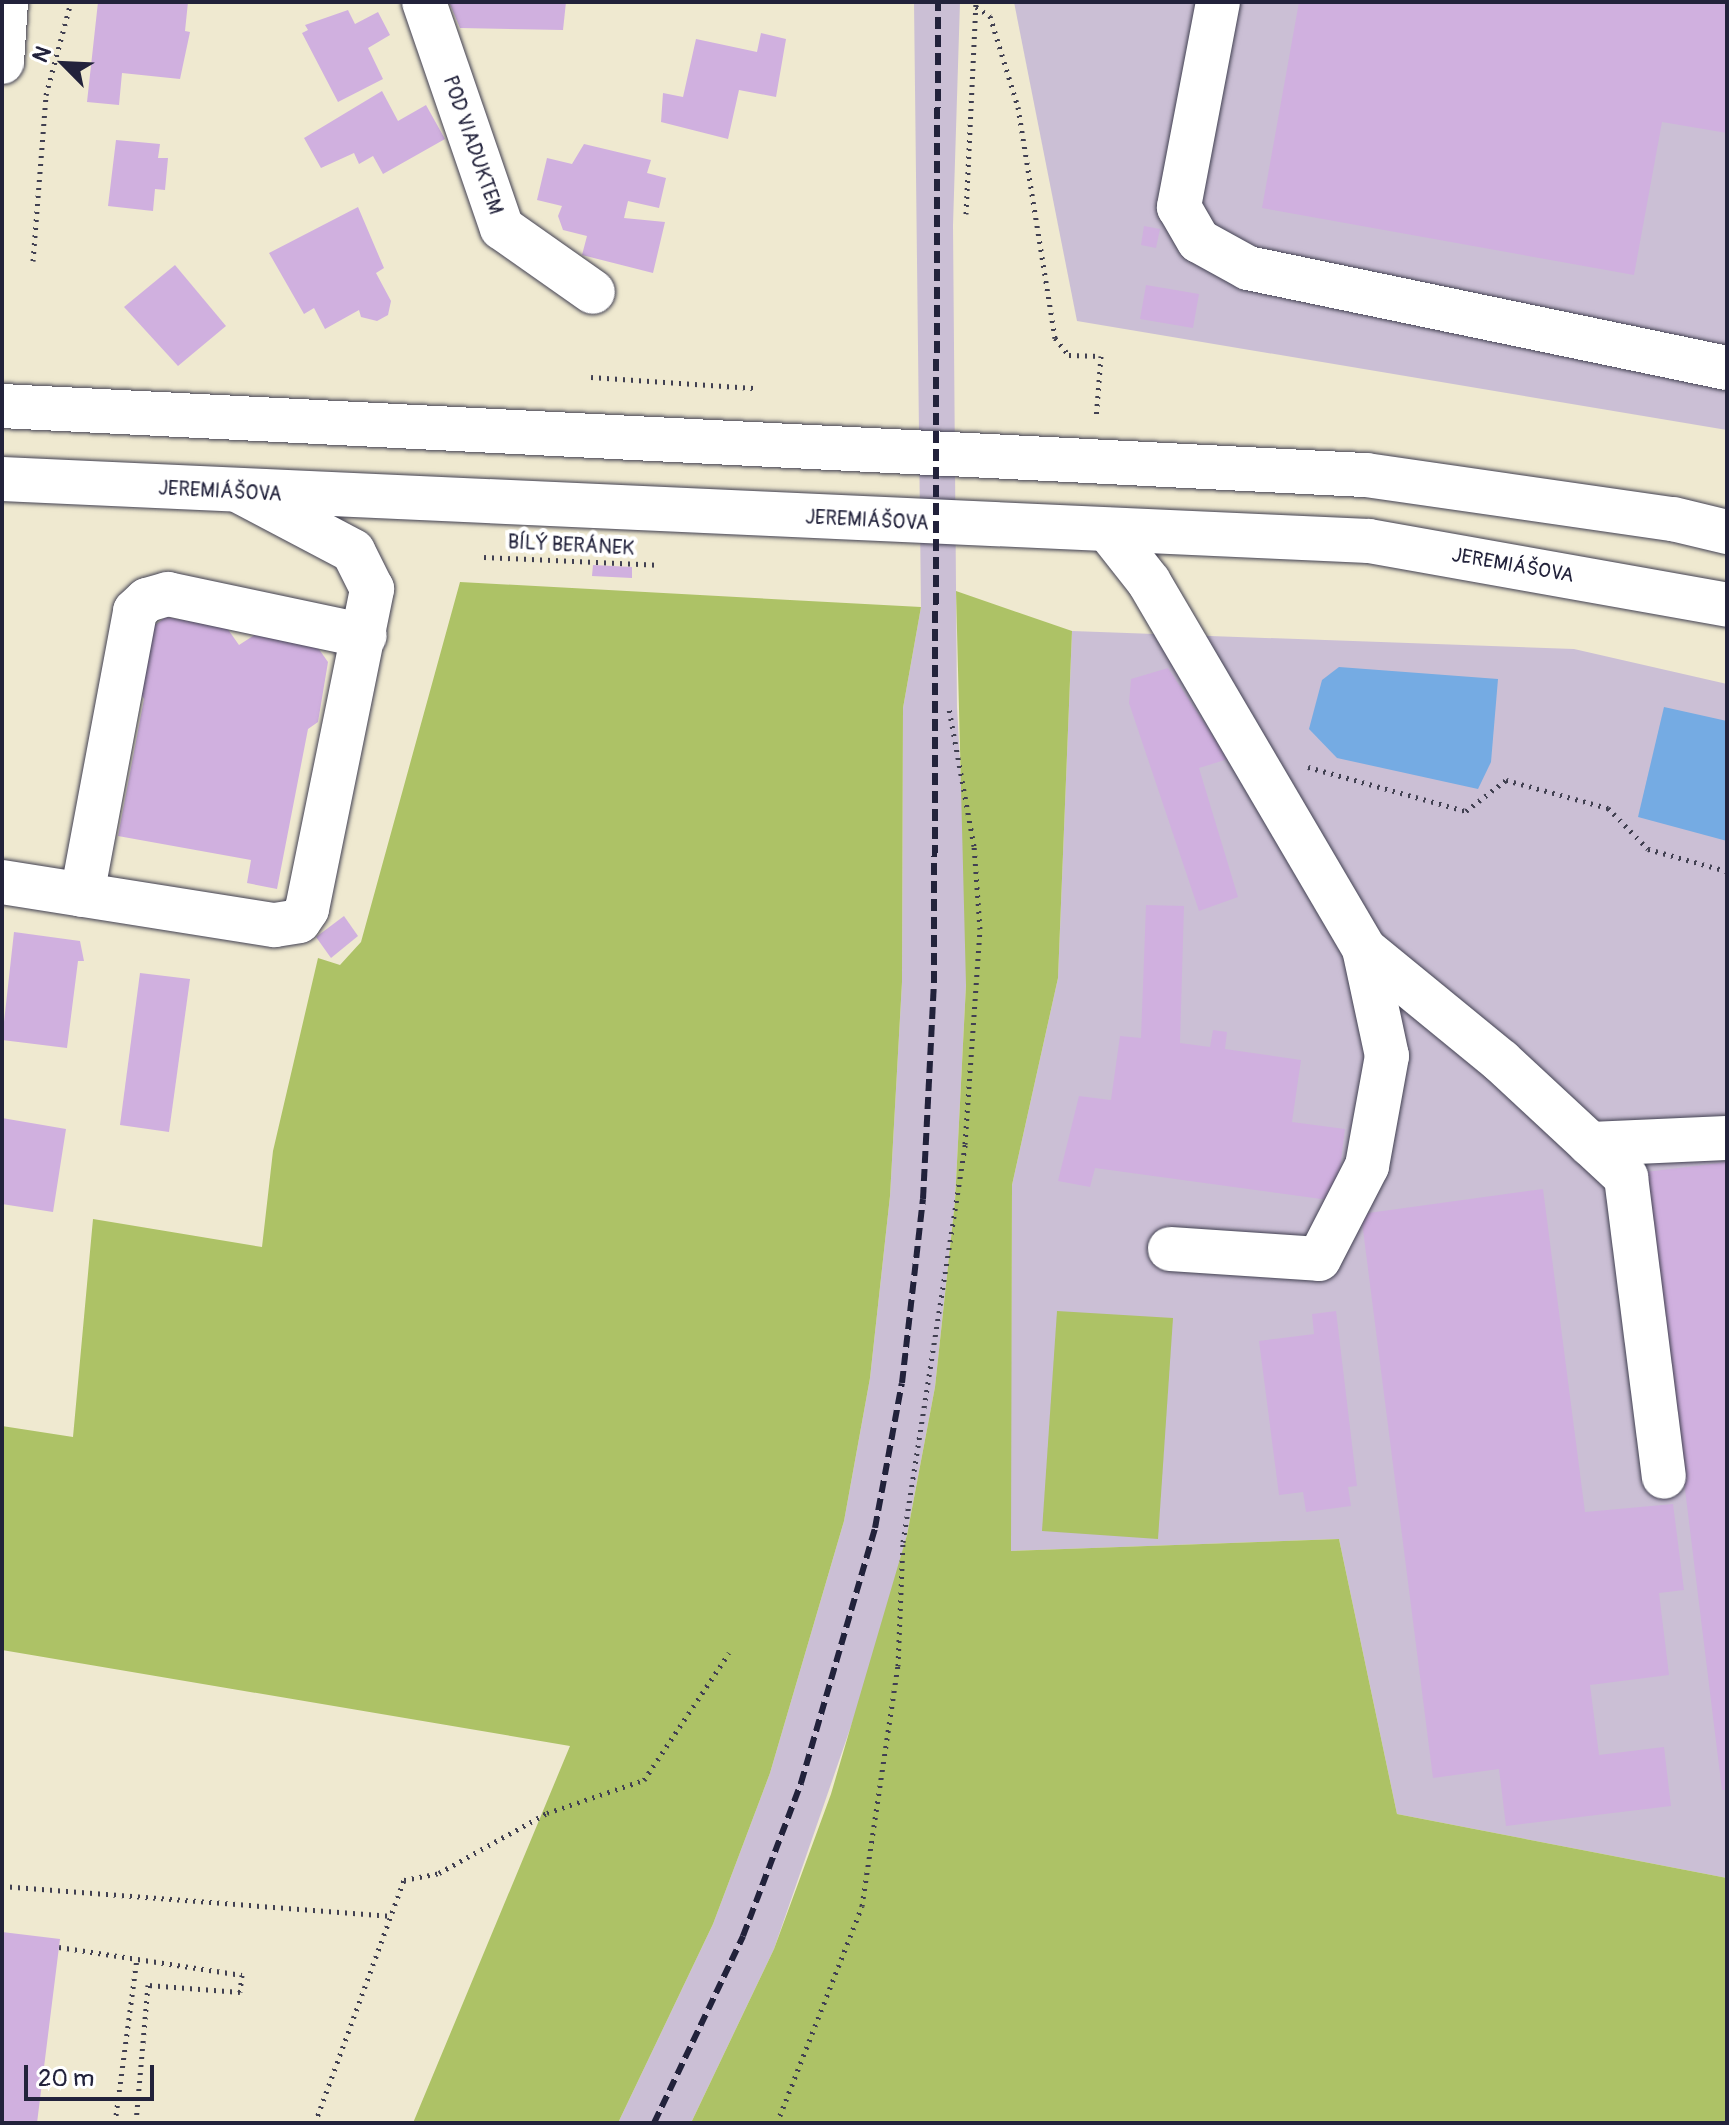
<!DOCTYPE html>
<html>
<head>
<meta charset="utf-8">
<style>
	body { margin:0 }
	#map { position:relative; width:1729px; height:2125px; overflow:hidden; background:#efe9d0; font-family:Pangolin,sans-serif }
	div>[style] { position:absolute }
	.industrial>* { inset:0; background:#cbbfd5 }
	.green>* { inset:0; background:#adc266 }
	.water>* { inset:0; background:#75abe3 }
	.building>* { inset:0; background:#d0b0df }
	.path>* { height:5px; margin-top:-2.5px; transform-origin:0; background:repeating-linear-gradient(90deg,#414051 0 2px,transparent 0 8px) }
	.roads { filter:drop-shadow(0 0 2px #414051) drop-shadow(0 0 2px #414051) }
	.minor>* { height:44px; margin:-22px; padding:0 22px; transform-origin:22px; border-radius:22px; background:#fff }
	.major>* { height:44px; margin:-22px; padding:0 22px; transform-origin:22px; border-radius:22px; background:#fff }
	.rail>* { height:6px; margin-top:-3px; transform-origin:0; background:repeating-linear-gradient(90deg,#22223b 0 12px,transparent 0 18px) }
	span { translate:-50% -50%; white-space:nowrap; text-align:center; line-height:1.15; -webkit-text-stroke:8px #fff; paint-order:stroke }
	.street-label { font-size:20px; color:#22223b }
	.frame { position:absolute; inset:0; border:4px solid #22223b; pointer-events:none }
	.north { position:absolute; left:24px; top:24px; width:80px; height:80px; -webkit-text-stroke:6px #fff; paint-order:stroke; rotate:294deg; font-size:22px; font-weight:700; line-height:32px; text-align:center; color:#22223b }
	.north::after { content:''; display:block; margin:auto; width:28px; height:36px; background:#22223b; clip-path:polygon(50% 0,100% 100%,50% 72%,0 100%) }
	.scale { position:absolute; left:24px; top:2065px; width:130px; height:36px; box-sizing:border-box; border:4px solid #22223b; border-top:0; padding-left:10px; font-size:24px; line-height:28px; white-space:nowrap; color:#22223b; -webkit-text-stroke:6px #fff; paint-order:stroke }
</style>
</head>
<body>
<div id="map">
	<div class="industrial">
		<div style="clip-path:polygon(914px 2px,960px 2px,953px 225px,957px 707px,968px 903px,966px 985px,955px 1201px,935px 1387px,907px 1535px,869px 1674px,774px 1949px,691px 2123px,618px 2123px,713px 1924px,770px 1773px,844px 1521px,870px 1378px,890px 1196px,902px 982px,903px 708px,921px 607px)"></div>
		<div style="clip-path:polygon(1014px 2px,1727px 2px,1727px 430px,1077px 321px)"></div>
		<div style="clip-path:polygon(1072px 631px,1574px 649px,1727px 684px,1727px 1878px,1397px 1814px,1339px 1539px,1010px 1551px,1012px 1185px,1058px 978px)"></div>
	</div>
	<div class="green">
		<div style="clip-path:polygon(460px 582px,921px 607px,903px 708px,902px 982px,890px 1196px,870px 1378px,844px 1521px,770px 1773px,713px 1924px,618px 2123px,413px 2123px,570px 1746px,2px 1650px,2px 1426px,73px 1437px,93px 1219px,262px 1247px,273px 1151px,318px 958px,340px 965px,361px 942px)"></div>
		<div style="clip-path:polygon(956px 591px,1072px 631px,1058px 978px,1012px 1185px,1011px 1551px,1339px 1539px,1397px 1814px,1727px 1878px,1727px 2123px,691px 2123px,774px 1949px,831px 1794px,907px 1535px,935px 1387px,955px 1201px,966px 985px)"></div>
		<div style="clip-path:polygon(1057px 1311px,1173px 1318px,1158px 1539px,1042px 1531px)"></div>
	</div>
	<div class="water">
		<div style="clip-path:polygon(1339px 667px,1498px 679px,1491px 762px,1478px 789px,1337px 758px,1309px 729px,1322px 680px)"></div>
		<div style="clip-path:polygon(1664px 707px,1727px 721px,1727px 841px,1638px 817px)"></div>
	</div>
	<div class="building">
		<div style="clip-path:polygon(98px 2px,188px 2px,185px 31px,190px 32px,180px 79px,122px 73px,119px 105px,87px 102px)"></div>
		<div style="clip-path:polygon(449px 2px,566px 2px,563px 30px,460px 28px)"></div>
		<div style="clip-path:polygon(1299px 2px,1727px 2px,1727px 133px,1662px 122px,1634px 275px,1262px 208px)"></div>
		<div style="clip-path:polygon(348px 10px,355px 24px,378px 12px,390px 35px,368px 48px,383px 79px,338px 102px,302px 33px,308px 30px,305px 25px)"></div>
		<div style="clip-path:polygon(761px 33px,786px 39px,776px 97px,739px 90px,728px 139px,661px 122px,663px 93px,683px 97px,696px 39px,757px 52px)"></div>
		<div style="clip-path:polygon(382px 91px,398px 121px,426px 105px,445px 139px,383px 174px,373px 156px,359px 164px,354px 153px,321px 168px,304px 138px)"></div>
		<div style="clip-path:polygon(116px 140px,160px 144px,158px 158px,168px 158px,165px 190px,155px 189px,153px 211px,108px 206px)"></div>
		<div style="clip-path:polygon(584px 144px,651px 160px,647px 173px,666px 178px,659px 208px,628px 201px,624px 218px,665px 222px,653px 273px,582px 255px,587px 236px,563px 230px,558px 216px,562px 206px,537px 200px,547px 158px,572px 164px)"></div>
		<div style="clip-path:polygon(358px 207px,384px 268px,376px 273px,391px 301px,388px 315px,377px 321px,361px 317px,359px 310px,325px 329px,314px 308px,304px 314px,269px 253px)"></div>
		<div style="clip-path:polygon(1144px 226px,1160px 229px,1156px 248px,1141px 245px)"></div>
		<div style="clip-path:polygon(175px 265px,226px 326px,178px 366px,124px 307px)"></div>
		<div style="clip-path:polygon(1146px 285px,1199px 294px,1193px 328px,1140px 319px)"></div>
		<div style="clip-path:polygon(593px 565px,632px 567px,632px 578px,592px 576px)"></div>
		<div style="clip-path:polygon(166px 617px,227px 628px,239px 645px,256px 634px,316px 645px,328px 662px,318px 722px,308px 729px,277px 889px,247px 883px,251px 860px,118px 836px,144px 699px,138px 689px,149px 629px)"></div>
		<div style="clip-path:polygon(1168px 668px,1228px 759px,1199px 768px,1238px 897px,1199px 911px,1129px 703px,1131px 679px)"></div>
		<div style="clip-path:polygon(1146px 905px,1184px 906px,1180px 1043px,1210px 1047px,1213px 1030px,1227px 1032px,1225px 1049px,1301px 1060px,1292px 1122px,1345px 1129px,1336px 1201px,1095px 1168px,1090px 1187px,1058px 1181px,1079px 1096px,1111px 1100px,1120px 1036px,1141px 1038px)"></div>
		<div style="clip-path:polygon(344px 916px,358px 936px,331px 958px,316px 937px)"></div>
		<div style="clip-path:polygon(14px 932px,80px 941px,84px 961px,78px 961px,67px 1048px,2px 1040px)"></div>
		<div style="clip-path:polygon(140px 973px,190px 979px,169px 1132px,120px 1125px)"></div>
		<div style="clip-path:polygon(2px 1118px,66px 1129px,53px 1212px,2px 1204px)"></div>
		<div style="clip-path:polygon(1727px 1162px,1727px 1790px,1722px 1790px,1646px 1172px)"></div>
		<div style="clip-path:polygon(1543px 1189px,1585px 1512px,1673px 1504px,1684px 1590px,1659px 1593px,1669px 1675px,1590px 1685px,1599px 1755px,1664px 1747px,1671px 1806px,1506px 1826px,1499px 1769px,1433px 1778px,1361px 1214px)"></div>
		<div style="clip-path:polygon(1336px 1311px,1357px 1486px,1348px 1487px,1351px 1506px,1306px 1512px,1303px 1492px,1279px 1495px,1259px 1341px,1314px 1334px,1312px 1314px)"></div>
		<div style="clip-path:polygon(2px 1932px,60px 1939px,37px 2123px,2px 2123px)"></div>
	</div>
	<div class="path">
		<div style="left:976px;top:7px;width:17px;rotate:33deg"></div>
		<div style="left:990px;top:16px;width:95px;rotate:72.9deg"></div>
		<div style="left:1018px;top:107px;width:234px;rotate:80.9deg"></div>
		<div style="left:1055px;top:338px;width:22px;rotate:51deg"></div>
		<div style="left:1069px;top:355px;width:32px;rotate:2deg"></div>
		<div style="left:1101px;top:356px;width:63px;rotate:94.5deg"></div>
		<div style="left:966px;top:214px;width:212px;rotate:-87.3deg"></div>
		<div style="left:33px;top:261px;width:167px;rotate:-85.5deg"></div>
		<div style="left:46px;top:95px;width:96px;rotate:-75deg"></div>
		<div style="left:591px;top:377px;width:163px;rotate:3.9deg"></div>
		<div style="left:484px;top:557px;width:173px;rotate:2.6deg"></div>
		<div style="left:1308px;top:767px;width:164px;rotate:15.6deg"></div>
		<div style="left:1466px;top:811px;width:51px;rotate:-37.8deg"></div>
		<div style="left:1506px;top:780px;width:106px;rotate:15.4deg"></div>
		<div style="left:1608px;top:808px;width:57px;rotate:45.7deg"></div>
		<div style="left:1648px;top:849px;width:82px;rotate:15.6deg"></div>
		<div style="left:2px;top:1886px;width:388px;rotate:4.4deg"></div>
		<div style="left:59px;top:1947px;width:185px;rotate:8.7deg"></div>
		<div style="left:242px;top:1975px;width:17px;rotate:97deg"></div>
		<div style="left:240px;top:1992px;width:92px;rotate:-175.6deg"></div>
		<div style="left:148px;top:1985px;width:139px;rotate:95deg"></div>
		<div style="left:115px;top:2123px;width:166px;rotate:-82.4deg"></div>
		<div style="left:315px;top:2123px;width:259px;rotate:-69.9deg"></div>
		<div style="left:404px;top:1880px;width:36px;rotate:-11deg"></div>
		<div style="left:439px;top:1873px;width:124px;rotate:-29.1deg"></div>
		<div style="left:547px;top:1813px;width:102px;rotate:-18.8deg"></div>
		<div style="left:644px;top:1780px;width:153px;rotate:-56.2deg"></div>
		<div style="left:777px;top:2123px;width:233px;rotate:-68.6deg"></div>
		<div style="left:862px;top:1906px;width:243px;rotate:-81.5deg"></div>
		<div style="left:898px;top:1666px;width:124px;rotate:-87.7deg"></div>
		<div style="left:903px;top:1542px;width:403px;rotate:-81.1deg"></div>
		<div style="left:965px;top:1144px;width:216px;rotate:-86deg"></div>
		<div style="left:980px;top:929px;width:83px;rotate:-94.1deg"></div>
		<div style="left:974px;top:846px;width:139px;rotate:-100.3deg"></div>
	</div>
	<div class="roads">
		<div class="minor">
			<div style="left:424px;top:2px;width:239px;rotate:71deg"></div>
			<div style="left:502px;top:228px;width:111px;rotate:35.1deg"></div>
			<div style="left:1218px;top:2px;width:209px;rotate:100.8deg"></div>
			<div style="left:1179px;top:207px;width:39px;rotate:60deg"></div>
			<div style="left:1199px;top:241px;width:56px;rotate:28.9deg"></div>
			<div style="left:1248px;top:268px;width:489px;rotate:11.8deg"></div>
			<div style="left:1108px;top:530px;width:66px;rotate:51.7deg"></div>
			<div style="left:1149px;top:582px;width:425px;rotate:59.6deg"></div>
			<div style="left:1364px;top:949px;width:177px;rotate:39.3deg"></div>
			<div style="left:1501px;top:1061px;width:171px;rotate:42.9deg"></div>
			<div style="left:1626px;top:1177px;width:302px;rotate:82.8deg"></div>
			<div style="left:2px;top:882px;width:276px;rotate:9deg"></div>
			<div style="left:275px;top:925px;width:24px;rotate:-9deg"></div>
			<div style="left:299px;top:921px;width:14px;rotate:-56deg"></div>
			<div style="left:307px;top:909px;width:327px;rotate:-78.5deg"></div>
			<div style="left:372px;top:589px;width:42px;rotate:-116.6deg"></div>
			<div style="left:353px;top:551px;width:127px;rotate:-152.2deg"></div>
			<div style="left:82px;top:895px;width:289px;rotate:-79.4deg"></div>
			<div style="left:135px;top:611px;width:16px;rotate:-43deg"></div>
			<div style="left:147px;top:600px;width:22px;rotate:-16deg"></div>
			<div style="left:168px;top:594px;width:201px;rotate:12deg"></div>
			<div style="left:1590px;top:1144px;width:137px;rotate:-2.5deg"></div>
			<div style="left:1170px;top:1249px;width:149px;rotate:3.8deg"></div>
			<div style="left:1319px;top:1259px;width:105px;rotate:-62.7deg"></div>
			<div style="left:1367px;top:1166px;width:112px;rotate:-79.7deg"></div>
			<div style="left:1387px;top:1056px;width:109px;rotate:-102.1deg"></div>
		</div>
		<div class="major">
			<div style="left:2px;top:62px;width:60px;rotate:-86.2deg"></div>
			<div style="left:2px;top:406px;width:1366px;rotate:2.9deg"></div>
			<div style="left:1366px;top:475px;width:310px;rotate:8.2deg"></div>
			<div style="left:1673px;top:519px;width:56px;rotate:13.5deg"></div>
			<div style="left:2px;top:479px;width:1368px;rotate:2.6deg"></div>
			<div style="left:1369px;top:541px;width:364px;rotate:10.1deg"></div>
		</div>
	</div>
	<div class="rail">
		<div style="left:654px;top:2123px;width:207px;rotate:-64.5deg"></div>
		<div style="left:743px;top:1936px;width:164px;rotate:-69.2deg"></div>
		<div style="left:801px;top:1783px;width:266px;rotate:-73.8deg"></div>
		<div style="left:875px;top:1528px;width:147px;rotate:-79.5deg"></div>
		<div style="left:902px;top:1383px;width:185px;rotate:-83.5deg"></div>
		<div style="left:923px;top:1199px;width:216px;rotate:-87.1deg"></div>
		<div style="left:934px;top:983px;width:981px;rotate:-89.77deg"></div>
	</div>
	<div class="street-label">
		<span style="left:473px;top:145px;rotate:71deg">POD VIADUKTEM</span>
		<span style="left:220px;top:491px;rotate:3deg">JEREMIÁŠOVA</span>
		<span style="left:867px;top:520px;rotate:3deg">JEREMIÁŠOVA</span>
		<span style="left:571px;top:545px;rotate:3deg">BÍLÝ BERÁNEK</span>
		<span style="left:1513px;top:565px;rotate:10deg">JEREMIÁŠOVA</span>
	</div>
	<div class="frame"></div>
	<div class="north">N</div>
	<div class="scale">20 m</div>
</div>
</body>
</html>
